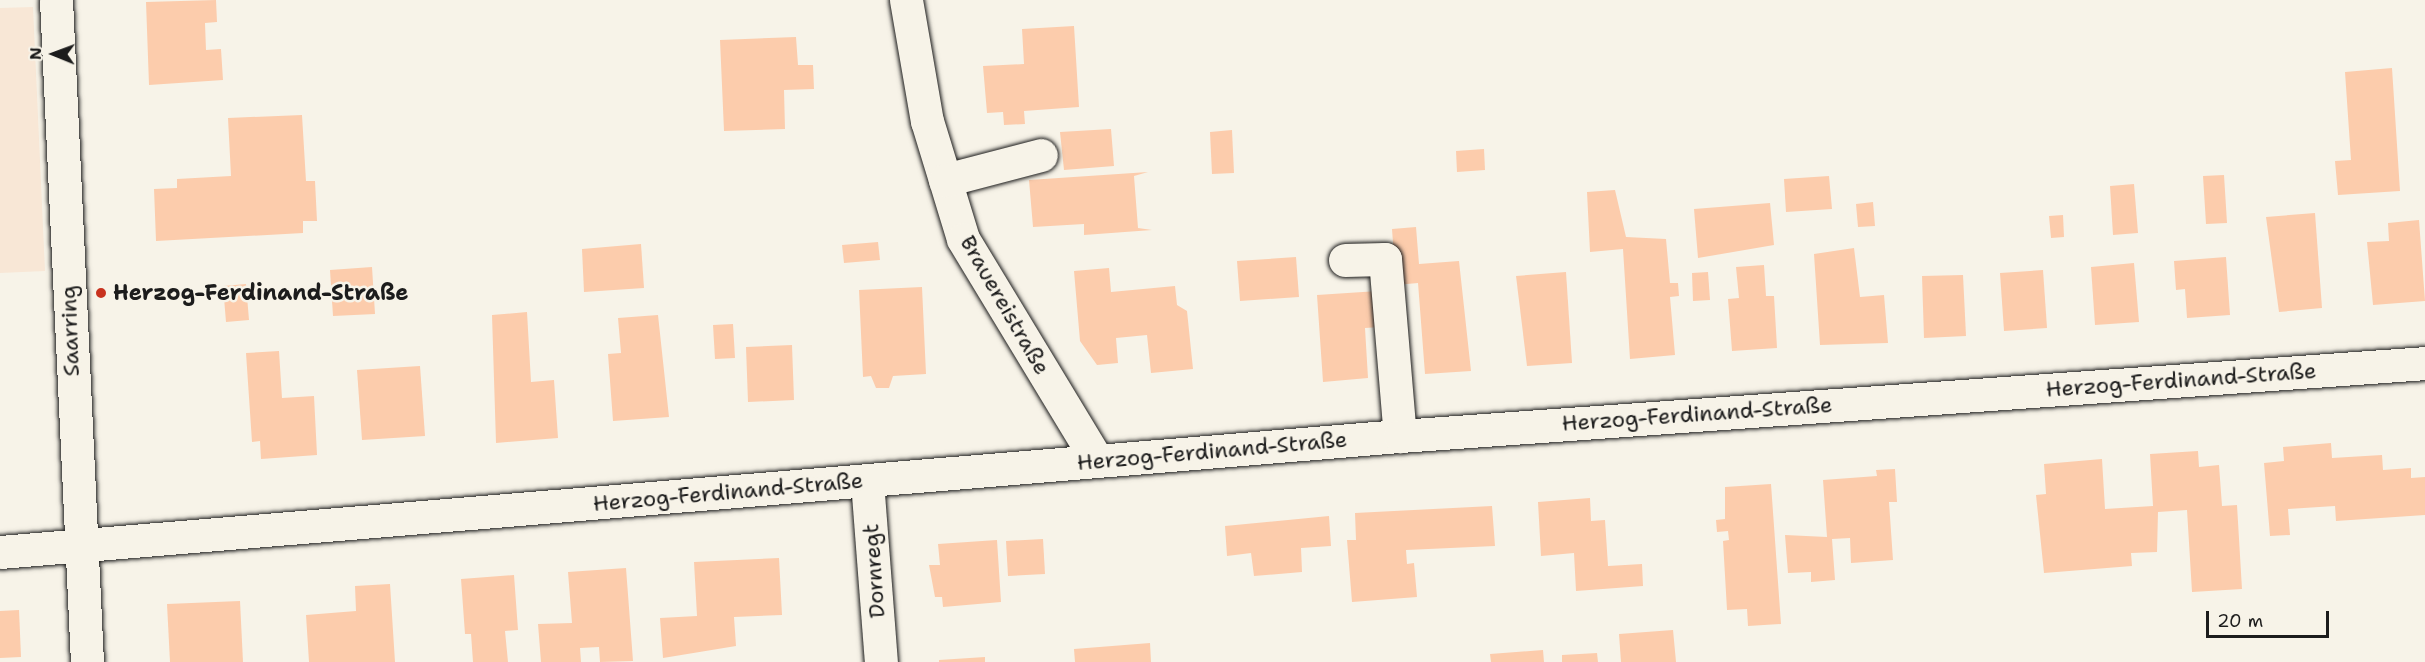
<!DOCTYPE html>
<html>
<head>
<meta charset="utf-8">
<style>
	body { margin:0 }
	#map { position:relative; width:2425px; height:662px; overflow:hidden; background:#f7f3e8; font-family:"Shantell Sans",sans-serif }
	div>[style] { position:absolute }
	.built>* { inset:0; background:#f8e7d6 }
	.building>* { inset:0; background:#fcccac }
	.roads { filter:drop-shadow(0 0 2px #1c1c1c) drop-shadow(0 0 2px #1c1c1c) }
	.minor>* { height:33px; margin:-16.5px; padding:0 16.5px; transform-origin:16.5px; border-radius:16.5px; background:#f7f3e8 }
	.dots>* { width:16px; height:16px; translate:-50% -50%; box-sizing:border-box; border:3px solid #f7f3e8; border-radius:50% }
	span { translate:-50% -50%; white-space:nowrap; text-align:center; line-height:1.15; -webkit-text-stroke:5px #f7f3e8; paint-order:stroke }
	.poi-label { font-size:22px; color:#1c1c1c; font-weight:700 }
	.left { translate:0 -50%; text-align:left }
	.street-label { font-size:22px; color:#1c1c1c }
	.north { position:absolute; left:24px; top:24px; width:60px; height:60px; -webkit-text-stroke:4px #f7f3e8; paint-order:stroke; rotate:271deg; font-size:16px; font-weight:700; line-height:24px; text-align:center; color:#1c1c1c }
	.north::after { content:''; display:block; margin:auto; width:21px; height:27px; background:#1c1c1c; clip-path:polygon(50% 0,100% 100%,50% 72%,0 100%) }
	.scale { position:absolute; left:2206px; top:611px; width:123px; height:27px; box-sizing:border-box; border:3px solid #1c1c1c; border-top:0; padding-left:8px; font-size:18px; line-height:21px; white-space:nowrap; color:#1c1c1c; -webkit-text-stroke:4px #f7f3e8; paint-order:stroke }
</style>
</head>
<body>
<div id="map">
	<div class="built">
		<div style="clip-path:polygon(33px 7px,45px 271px,0 273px,0 8px)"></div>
	</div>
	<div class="building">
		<div style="clip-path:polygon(216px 0,217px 22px,205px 23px,206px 50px,221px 49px,223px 80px,149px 85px,146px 2px)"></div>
		<div style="clip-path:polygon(1074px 26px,1079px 107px,1024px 111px,1025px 124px,1004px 125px,1003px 112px,987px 113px,983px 66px,1024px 64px,1022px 29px)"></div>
		<div style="clip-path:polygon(796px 37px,798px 65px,813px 65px,814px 89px,784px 90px,785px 129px,724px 131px,720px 40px)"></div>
		<div style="clip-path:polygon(2392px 68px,2400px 191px,2338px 195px,2335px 161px,2351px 160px,2345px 72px)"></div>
		<div style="clip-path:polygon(302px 115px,306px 181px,315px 181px,317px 221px,303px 221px,303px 233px,156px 241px,154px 189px,177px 188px,177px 179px,231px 176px,228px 118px)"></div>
		<div style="clip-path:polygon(1111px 129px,1114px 166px,1064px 170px,1060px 132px)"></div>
		<div style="clip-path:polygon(1232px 130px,1234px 173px,1212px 174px,1210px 132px)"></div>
		<div style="clip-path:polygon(1484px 149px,1485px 170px,1457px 172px,1456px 151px)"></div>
		<div style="clip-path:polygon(1148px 172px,1134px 176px,1138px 228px,1152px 230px,1084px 235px,1084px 224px,1033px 227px,1029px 180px)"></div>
		<div style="clip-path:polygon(2224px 175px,2227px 223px,2206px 224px,2203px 176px)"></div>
		<div style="clip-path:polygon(1829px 176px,1832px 209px,1786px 212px,1784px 179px)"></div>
		<div style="clip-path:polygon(2134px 184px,2138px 233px,2113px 235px,2110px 186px)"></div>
		<div style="clip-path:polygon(1615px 190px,1626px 237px,1666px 239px,1670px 283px,1678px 283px,1679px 296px,1670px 297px,1675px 355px,1630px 359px,1623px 249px,1590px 252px,1587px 192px)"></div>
		<div style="clip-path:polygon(1873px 202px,1875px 226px,1858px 227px,1856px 204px)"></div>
		<div style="clip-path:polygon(1770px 203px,1774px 245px,1698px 258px,1694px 209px)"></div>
		<div style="clip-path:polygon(2315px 213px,2322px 308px,2279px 312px,2266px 217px)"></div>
		<div style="clip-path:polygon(2063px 215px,2064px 237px,2051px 238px,2049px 216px)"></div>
		<div style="clip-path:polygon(2419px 220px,2425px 301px,2373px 305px,2367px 242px,2389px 241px,2388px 223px)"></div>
		<div style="clip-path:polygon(1416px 227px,1419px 264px,1459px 261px,1471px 371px,1425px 374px,1418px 283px,1396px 285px,1392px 229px)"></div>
		<div style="clip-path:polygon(878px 242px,880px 260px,844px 263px,842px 245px)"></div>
		<div style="clip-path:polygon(641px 244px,644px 288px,584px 292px,582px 249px)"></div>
		<div style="clip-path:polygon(1854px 248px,1860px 297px,1884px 295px,1888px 343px,1820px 345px,1814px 254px)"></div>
		<div style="clip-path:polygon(1296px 257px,1299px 297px,1240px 301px,1237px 261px)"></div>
		<div style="clip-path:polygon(2226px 257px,2230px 315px,2187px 318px,2185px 289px,2176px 290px,2174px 261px)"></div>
		<div style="clip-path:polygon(2134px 263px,2139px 322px,2095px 325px,2091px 267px)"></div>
		<div style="clip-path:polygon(1764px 265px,1766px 296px,1774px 296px,1777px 348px,1732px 351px,1728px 299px,1739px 298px,1736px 267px)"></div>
		<div style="clip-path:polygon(372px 267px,375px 314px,333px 316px,330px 270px)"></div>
		<div style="clip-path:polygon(1109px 268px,1111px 292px,1175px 286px,1177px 305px,1187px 311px,1193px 369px,1151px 373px,1147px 335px,1116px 338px,1118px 363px,1097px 365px,1080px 341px,1074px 271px)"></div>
		<div style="clip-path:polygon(2043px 270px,2047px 328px,2004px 331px,2000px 273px)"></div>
		<div style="clip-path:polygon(1566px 272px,1572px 363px,1527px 366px,1516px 276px)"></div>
		<div style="clip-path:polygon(1708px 272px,1710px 300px,1693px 301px,1692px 273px)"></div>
		<div style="clip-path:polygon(1963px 275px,1966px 336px,1924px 338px,1922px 276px)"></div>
		<div style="clip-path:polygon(246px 284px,249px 320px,226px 322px,223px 286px)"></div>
		<div style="clip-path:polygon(922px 287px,926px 374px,893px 376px,889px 388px,876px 388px,871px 376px,863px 377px,859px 290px)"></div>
		<div style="clip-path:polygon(1378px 291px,1380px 327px,1365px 328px,1368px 378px,1323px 382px,1317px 295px)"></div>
		<div style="clip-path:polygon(527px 312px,531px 382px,554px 380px,558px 438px,496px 443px,492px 315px)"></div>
		<div style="clip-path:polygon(658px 315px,669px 417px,613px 421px,608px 354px,621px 353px,618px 318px)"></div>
		<div style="clip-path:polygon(733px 324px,735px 358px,715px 359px,713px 325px)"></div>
		<div style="clip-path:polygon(792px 345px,794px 400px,748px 402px,746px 347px)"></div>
		<div style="clip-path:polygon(279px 351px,282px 398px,314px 396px,317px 455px,261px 459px,260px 441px,252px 442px,246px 353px)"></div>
		<div style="clip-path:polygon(420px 366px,425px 436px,362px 440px,357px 370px)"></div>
		<div style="clip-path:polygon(2331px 443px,2332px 458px,2382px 455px,2383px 470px,2411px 468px,2411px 478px,2425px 477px,2425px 515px,2336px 521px,2335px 506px,2288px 509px,2290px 535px,2270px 536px,2264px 463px,2284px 461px,2283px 447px)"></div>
		<div style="clip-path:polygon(2198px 451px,2199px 467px,2219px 465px,2222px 506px,2237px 505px,2242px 589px,2192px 592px,2187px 510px,2158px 512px,2157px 552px,2131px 553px,2132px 566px,2044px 573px,2036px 495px,2046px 494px,2044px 464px,2102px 459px,2105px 509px,2153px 506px,2150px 454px)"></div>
		<div style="clip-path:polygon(1895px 469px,1897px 502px,1889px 502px,1893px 560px,1851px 563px,1850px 538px,1832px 539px,1835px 580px,1811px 582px,1811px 572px,1788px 573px,1785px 535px,1827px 537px,1823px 480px,1877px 476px,1876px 470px)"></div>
		<div style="clip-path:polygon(1771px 484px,1781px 624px,1748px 626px,1747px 609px,1727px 610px,1723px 541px,1729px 540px,1728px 531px,1717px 532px,1716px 520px,1725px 519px,1725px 487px)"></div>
		<div style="clip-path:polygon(1590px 498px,1591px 521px,1605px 520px,1608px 566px,1642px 564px,1643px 586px,1576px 591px,1574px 553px,1541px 556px,1538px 502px)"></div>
		<div style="clip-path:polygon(1492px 506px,1495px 546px,1406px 550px,1407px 564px,1414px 563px,1417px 597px,1352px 602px,1347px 540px,1356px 540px,1355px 513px)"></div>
		<div style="clip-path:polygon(1329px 516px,1331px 546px,1301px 548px,1302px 572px,1254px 576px,1251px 553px,1227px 556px,1225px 526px)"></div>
		<div style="clip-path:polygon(1043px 539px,1045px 574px,1008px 576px,1006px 541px)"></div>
		<div style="clip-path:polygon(997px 540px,1001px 602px,943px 607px,942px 597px,935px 597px,929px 565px,940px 565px,938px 544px)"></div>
		<div style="clip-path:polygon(779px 558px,782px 615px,734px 617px,736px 646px,663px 658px,660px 618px,697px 616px,694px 562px)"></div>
		<div style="clip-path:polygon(626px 568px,633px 661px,600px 662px,599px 647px,580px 648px,581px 662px,541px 662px,538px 624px,572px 623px,568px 572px)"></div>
		<div style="clip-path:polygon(514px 575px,518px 630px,505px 631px,508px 662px,473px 662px,471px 634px,465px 634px,461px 579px)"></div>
		<div style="clip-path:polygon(390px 584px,395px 662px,309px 662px,306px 615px,356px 611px,355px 586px)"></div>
		<div style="clip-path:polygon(240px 601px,243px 662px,170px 662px,167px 604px)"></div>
		<div style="clip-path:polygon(19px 610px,21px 657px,0 658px,0 611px)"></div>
		<div style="clip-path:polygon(1673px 630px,1676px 662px,1621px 662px,1619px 634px)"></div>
		<div style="clip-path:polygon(1150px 643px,1151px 662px,1075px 662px,1074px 649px)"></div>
		<div style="clip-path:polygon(1543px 650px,1544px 662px,1491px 662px,1490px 654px)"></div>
		<div style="clip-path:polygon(1597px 653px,1598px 662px,1562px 662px,1562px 655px)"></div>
		<div style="clip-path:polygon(985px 657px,985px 662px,939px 662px,939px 660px)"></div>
	</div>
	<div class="roads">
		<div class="minor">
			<div style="left:56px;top:0;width:663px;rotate:87.32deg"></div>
			<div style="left:906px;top:0;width:123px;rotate:80.2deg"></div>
			<div style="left:927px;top:121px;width:123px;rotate:73deg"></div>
			<div style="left:963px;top:239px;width:258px;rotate:58.8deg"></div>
			<div style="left:945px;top:180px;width:99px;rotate:-14.6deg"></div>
			<div style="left:1345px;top:260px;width:40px;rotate:-1.4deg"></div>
			<div style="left:1385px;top:259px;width:178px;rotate:85.2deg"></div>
			<div style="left:867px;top:481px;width:182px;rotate:85.6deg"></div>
			<div style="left:0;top:552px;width:1405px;rotate:-4.74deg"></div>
			<div style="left:1400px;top:436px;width:1028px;rotate:-4.07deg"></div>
		</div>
	</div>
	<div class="dots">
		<div style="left:101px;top:293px;background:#c8321e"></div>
	</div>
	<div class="poi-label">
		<span class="left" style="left:113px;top:293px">Herzog-Ferdinand-Straße</span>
	</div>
	<div class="street-label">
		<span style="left:1005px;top:305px;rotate:60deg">Brauereistraße</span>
		<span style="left:70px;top:331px;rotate:-92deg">Saarring</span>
		<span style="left:2181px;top:380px;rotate:-4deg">Herzog-Ferdinand-Straße</span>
		<span style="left:1697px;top:414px;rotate:-4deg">Herzog-Ferdinand-Straße</span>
		<span style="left:1212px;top:451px;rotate:-5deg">Herzog-Ferdinand-Straße</span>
		<span style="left:728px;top:492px;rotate:-5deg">Herzog-Ferdinand-Straße</span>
		<span style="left:874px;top:571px;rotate:-94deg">Dornregt</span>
	</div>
	<div class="north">N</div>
	<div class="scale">20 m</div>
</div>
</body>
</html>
